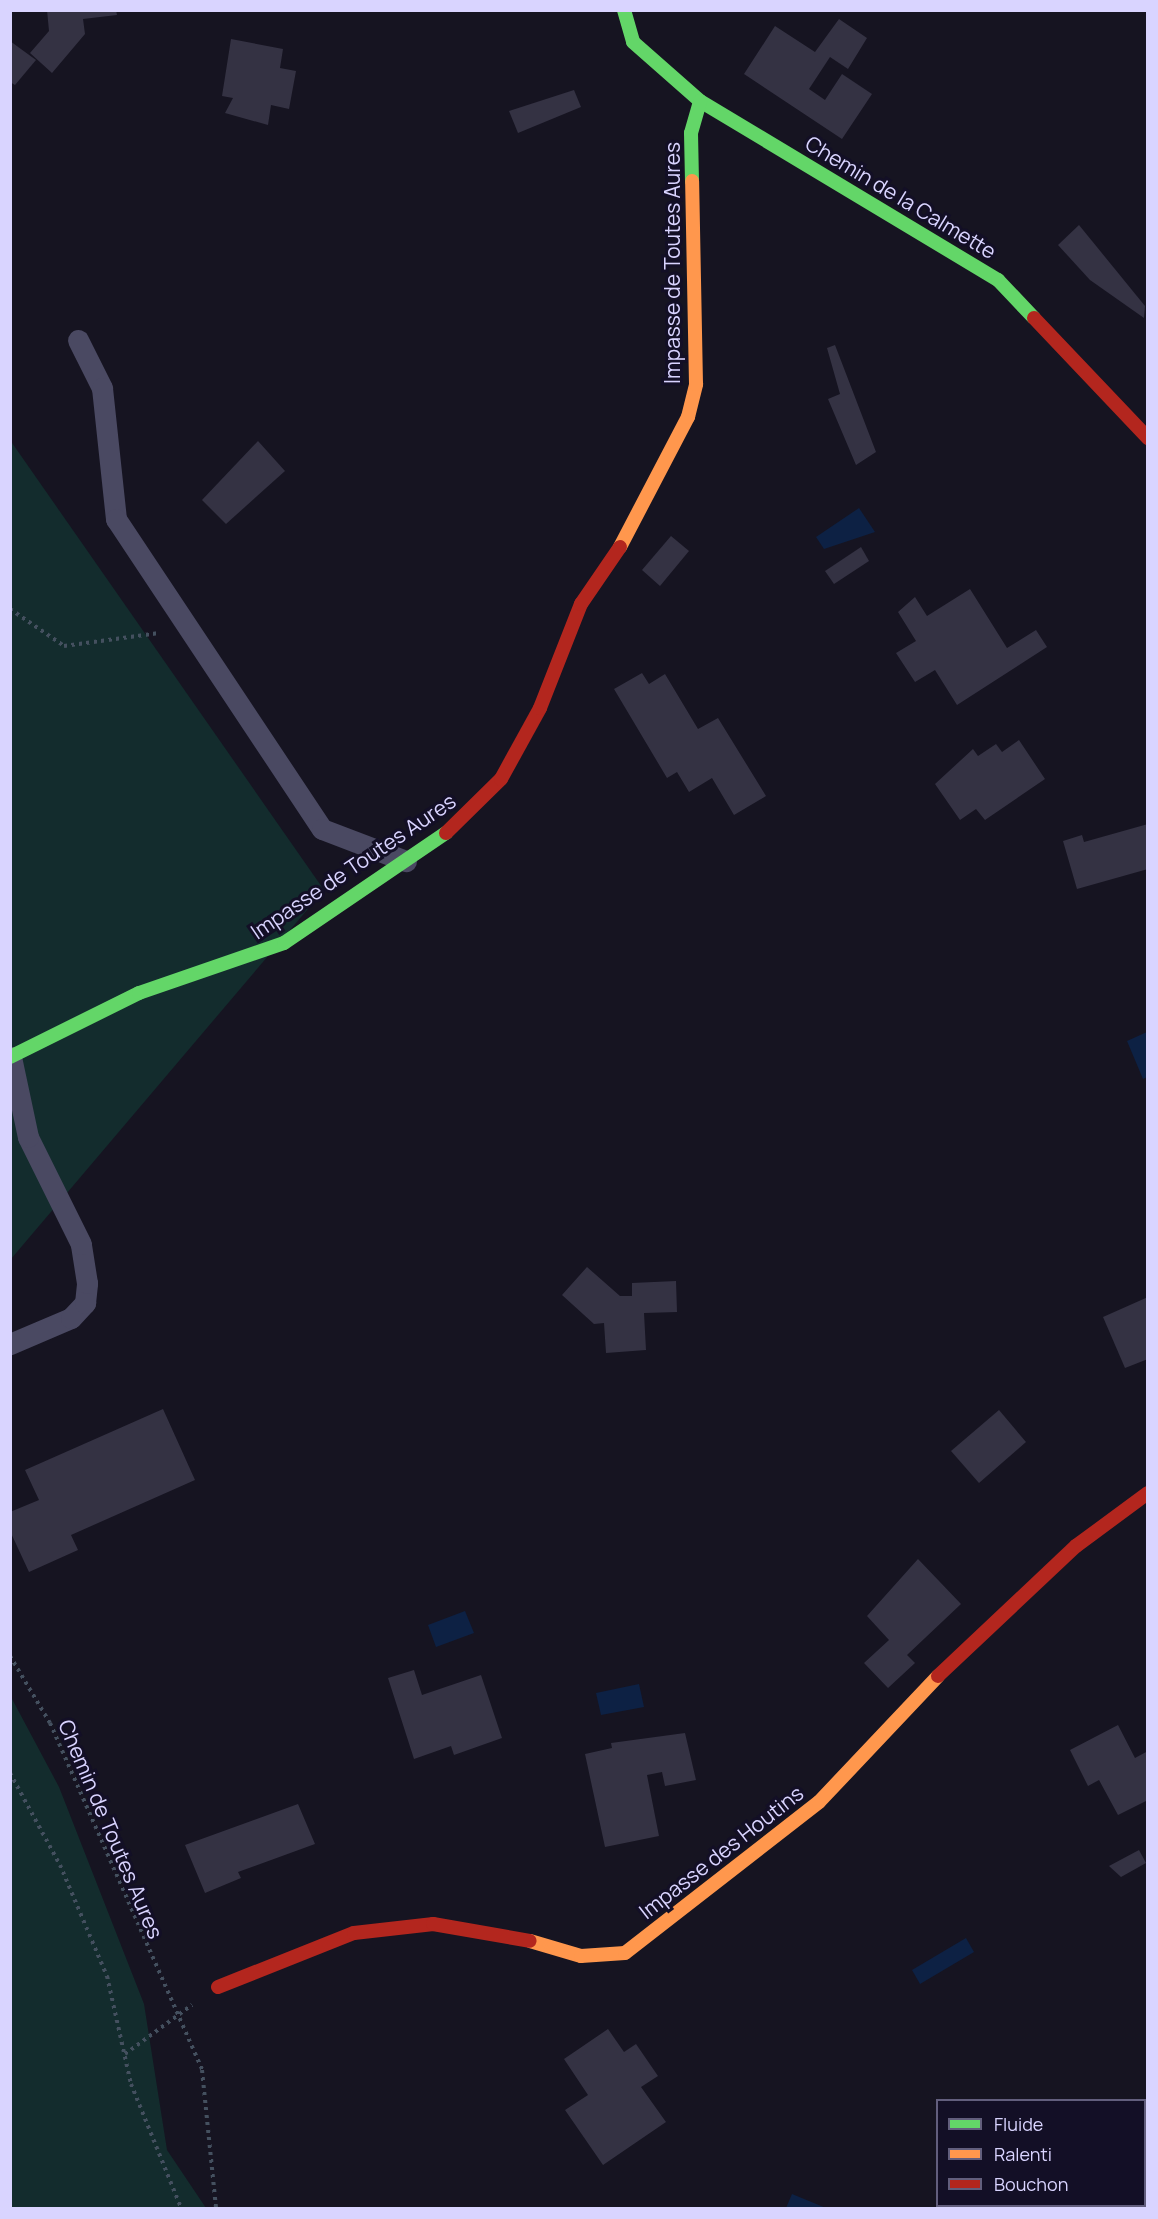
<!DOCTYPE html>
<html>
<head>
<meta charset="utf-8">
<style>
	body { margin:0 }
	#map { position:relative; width:1158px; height:2219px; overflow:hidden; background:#161421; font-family:Manrope,sans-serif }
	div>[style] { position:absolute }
	.green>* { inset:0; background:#132c2d }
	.water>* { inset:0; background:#0d2144 }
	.building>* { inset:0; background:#343243 }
	.path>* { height:4px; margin-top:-2px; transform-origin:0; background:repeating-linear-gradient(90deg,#44505f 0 3px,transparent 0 7.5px) }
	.lane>* { height:21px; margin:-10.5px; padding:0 10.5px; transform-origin:10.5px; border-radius:10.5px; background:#4a4962 }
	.fast>* { height:14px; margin:-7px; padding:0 7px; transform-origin:7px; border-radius:7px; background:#63d668 }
	.slow>* { height:14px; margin:-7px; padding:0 7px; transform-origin:7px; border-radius:7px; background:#ff974d }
	.jam>* { height:14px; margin:-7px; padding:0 7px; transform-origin:7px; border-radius:7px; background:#b3261e }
	span { translate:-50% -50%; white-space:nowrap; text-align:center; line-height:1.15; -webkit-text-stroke:6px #130f26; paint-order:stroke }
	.street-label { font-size:21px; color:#d9d4ff }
	.frame { position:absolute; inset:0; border:12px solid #d9d4ff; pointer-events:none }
	.legend { position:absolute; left:936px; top:2099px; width:210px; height:108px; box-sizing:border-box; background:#130f26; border:2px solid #625e7d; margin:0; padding:8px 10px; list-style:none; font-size:18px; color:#d9d4ff }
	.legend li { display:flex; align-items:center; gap:12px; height:30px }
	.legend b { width:30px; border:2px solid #625e7d }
</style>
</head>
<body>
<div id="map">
	<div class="green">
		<div style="clip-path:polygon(10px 440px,324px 890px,11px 1259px,10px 1259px)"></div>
		<div style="clip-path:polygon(11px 1697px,59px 1787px,144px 2004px,167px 2150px,206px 2208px,11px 2208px)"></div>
	</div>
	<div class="water">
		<div style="clip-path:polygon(859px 508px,875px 532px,824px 549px,816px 537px)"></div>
		<div style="clip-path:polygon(1147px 1032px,1147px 1077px,1143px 1079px,1127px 1041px)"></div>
		<div style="clip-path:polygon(465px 1611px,474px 1633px,436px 1647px,428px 1625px)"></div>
		<div style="clip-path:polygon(639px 1684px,644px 1707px,601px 1715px,596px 1693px)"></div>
		<div style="clip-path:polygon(966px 1938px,974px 1952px,920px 1984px,912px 1970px)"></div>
		<div style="clip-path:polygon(792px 2194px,826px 2208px,786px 2208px)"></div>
	</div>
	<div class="building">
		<div style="clip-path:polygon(47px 10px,116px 10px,117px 15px,83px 19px,85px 34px,52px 73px,30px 53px,49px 31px)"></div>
		<div style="clip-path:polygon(839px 19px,867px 38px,848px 69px,830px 57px,809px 89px,825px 100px,842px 74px,872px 94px,842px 139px,744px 74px,775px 26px,815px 52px)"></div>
		<div style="clip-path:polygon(231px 39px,283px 49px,280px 68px,296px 71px,289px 109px,271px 105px,268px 125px,225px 113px,233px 98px,222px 96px)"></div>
		<div style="clip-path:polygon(10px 41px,36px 60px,15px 85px,10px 82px)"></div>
		<div style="clip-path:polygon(574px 90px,581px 107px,518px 133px,509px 111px)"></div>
		<div style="clip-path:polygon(1079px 225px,1145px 306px,1144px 318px,1090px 280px,1058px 245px)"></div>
		<div style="clip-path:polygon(835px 345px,876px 452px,856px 465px,828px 399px,840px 394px,827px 348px)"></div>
		<div style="clip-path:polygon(258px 441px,285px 471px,226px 524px,202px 500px)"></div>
		<div style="clip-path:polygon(671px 536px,689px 551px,660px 586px,642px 570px)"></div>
		<div style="clip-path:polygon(861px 547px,869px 561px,834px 584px,825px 571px)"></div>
		<div style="clip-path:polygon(970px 589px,1007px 648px,1036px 630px,1047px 647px,957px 705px,935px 670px,915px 682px,896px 653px,916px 641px,898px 612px,915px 597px,927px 616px)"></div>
		<div style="clip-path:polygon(642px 673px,649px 684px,665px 674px,698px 729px,718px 718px,766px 796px,734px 815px,712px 778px,689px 792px,677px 772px,667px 778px,614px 689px)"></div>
		<div style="clip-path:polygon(1019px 740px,1045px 779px,985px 820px,976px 809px,960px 820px,935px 784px,973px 749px,978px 756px,996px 744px,1002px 752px)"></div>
		<div style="clip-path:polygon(1148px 824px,1148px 869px,1077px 889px,1063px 841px,1082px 835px,1084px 842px)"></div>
		<div style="clip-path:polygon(587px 1267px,620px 1296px,632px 1296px,632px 1283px,676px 1281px,677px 1312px,644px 1313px,646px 1350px,606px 1353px,604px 1323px,594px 1324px,562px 1295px)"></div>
		<div style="clip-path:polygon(1148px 1297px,1148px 1359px,1125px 1368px,1103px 1317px)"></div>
		<div style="clip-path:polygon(163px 1409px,195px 1480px,71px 1535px,78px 1550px,29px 1572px,10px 1531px,10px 1512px,39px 1500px,25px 1470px)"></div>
		<div style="clip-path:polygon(999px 1410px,1026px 1442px,979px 1483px,951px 1451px)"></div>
		<div style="clip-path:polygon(918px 1559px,961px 1604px,907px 1655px,915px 1663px,888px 1688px,864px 1663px,889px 1640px,867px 1616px)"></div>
		<div style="clip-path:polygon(414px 1670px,422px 1695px,481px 1675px,502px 1738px,454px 1755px,451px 1746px,414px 1759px,388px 1678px)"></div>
		<div style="clip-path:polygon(1118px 1725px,1135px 1758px,1148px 1751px,1148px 1800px,1118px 1815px,1099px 1780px,1088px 1786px,1070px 1750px)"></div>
		<div style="clip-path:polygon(685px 1733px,696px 1780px,665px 1786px,662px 1772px,647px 1775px,659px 1836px,605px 1847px,585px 1754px,612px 1748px,611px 1743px)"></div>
		<div style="clip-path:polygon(298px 1804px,315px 1844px,238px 1872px,241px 1878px,205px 1893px,185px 1845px)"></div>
		<div style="clip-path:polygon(1139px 1850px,1146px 1863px,1121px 1877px,1109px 1866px)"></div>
		<div style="clip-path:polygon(608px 2029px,624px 2052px,636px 2044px,658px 2076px,641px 2087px,666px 2122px,603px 2165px,565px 2110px,588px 2095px,564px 2059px)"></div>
	</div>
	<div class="path">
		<div style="left:10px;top:609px;width:65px;rotate:34.4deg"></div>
		<div style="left:64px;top:646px;width:96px;rotate:-7.8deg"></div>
		<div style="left:10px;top:1656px;width:78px;rotate:59.2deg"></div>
		<div style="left:50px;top:1723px;width:379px;rotate:66.3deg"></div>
		<div style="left:202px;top:2070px;width:139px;rotate:84.2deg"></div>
		<div style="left:10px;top:1773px;width:105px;rotate:61.5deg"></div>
		<div style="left:60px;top:1865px;width:121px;rotate:67.1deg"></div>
		<div style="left:107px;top:1976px;width:111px;rotate:77.5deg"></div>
		<div style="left:131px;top:2084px;width:134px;rotate:68deg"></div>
		<div style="left:125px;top:2054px;width:83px;rotate:-36.2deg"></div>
	</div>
	<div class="lane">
		<div style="left:78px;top:340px;width:54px;rotate:63.4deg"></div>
		<div style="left:102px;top:388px;width:132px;rotate:83.9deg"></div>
		<div style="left:116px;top:519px;width:372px;rotate:56.4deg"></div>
		<div style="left:322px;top:829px;width:90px;rotate:20.9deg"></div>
		<div style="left:10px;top:1344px;width:66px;rotate:-23.1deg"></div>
		<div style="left:71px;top:1318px;width:21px;rotate:-47deg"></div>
		<div style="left:85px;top:1303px;width:20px;rotate:-84deg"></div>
		<div style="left:87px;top:1283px;width:39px;rotate:-99deg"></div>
		<div style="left:81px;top:1244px;width:119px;rotate:-116.4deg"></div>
		<div style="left:28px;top:1137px;width:82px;rotate:-102deg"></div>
	</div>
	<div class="fast">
		<div style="left:624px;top:10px;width:33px;rotate:74deg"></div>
		<div style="left:633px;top:42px;width:89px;rotate:41.4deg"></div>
		<div style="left:700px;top:101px;width:348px;rotate:31deg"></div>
		<div style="left:998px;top:280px;width:52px;rotate:46.5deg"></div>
		<div style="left:692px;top:181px;width:48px;rotate:-91.2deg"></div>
		<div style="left:691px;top:133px;width:33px;rotate:-74deg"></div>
		<div style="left:10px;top:1057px;width:144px;rotate:-26.4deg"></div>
		<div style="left:139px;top:993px;width:153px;rotate:-19deg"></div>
		<div style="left:284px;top:943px;width:196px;rotate:-34.2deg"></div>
	</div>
	<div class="slow">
		<div style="left:620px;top:547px;width:147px;rotate:-62.4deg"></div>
		<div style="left:688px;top:417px;width:34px;rotate:-76deg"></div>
		<div style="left:696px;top:384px;width:203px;rotate:-91.1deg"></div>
		<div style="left:530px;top:1941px;width:53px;rotate:16.4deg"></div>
		<div style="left:581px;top:1956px;width:44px;rotate:-3.9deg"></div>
		<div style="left:625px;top:1953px;width:246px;rotate:-37.9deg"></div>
		<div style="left:819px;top:1802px;width:173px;rotate:-46.6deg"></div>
	</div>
	<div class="jam">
		<div style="left:1034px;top:318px;width:166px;rotate:46.5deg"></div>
		<div style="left:446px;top:833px;width:77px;rotate:-44.5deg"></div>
		<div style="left:501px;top:779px;width:81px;rotate:-61.2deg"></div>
		<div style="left:540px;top:708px;width:112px;rotate:-68.5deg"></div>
		<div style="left:581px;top:604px;width:69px;rotate:-55.6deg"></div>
		<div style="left:938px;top:1676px;width:190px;rotate:-43.3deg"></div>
		<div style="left:1076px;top:1546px;width:89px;rotate:-36.4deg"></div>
		<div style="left:218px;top:1987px;width:146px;rotate:-21.7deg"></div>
		<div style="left:354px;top:1933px;width:80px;rotate:-6.5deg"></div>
		<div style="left:433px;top:1924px;width:98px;rotate:9.9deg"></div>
	</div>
	<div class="street-label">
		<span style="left:901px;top:197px;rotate:31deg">Chemin de la Calmette</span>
		<span style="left:672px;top:263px;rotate:-90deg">Impasse de Toutes Aures</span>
		<span style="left:353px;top:866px;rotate:-34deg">Impasse de Toutes Aures</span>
		<span style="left:111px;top:1829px;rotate:67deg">Chemin de Toutes Aures</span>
		<span style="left:721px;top:1852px;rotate:-38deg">Impasse des Houtins</span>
	</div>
	<div class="frame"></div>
	<ul class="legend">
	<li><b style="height:8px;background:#63d668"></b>Fluide</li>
	<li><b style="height:8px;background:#ff974d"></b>Ralenti</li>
	<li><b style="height:8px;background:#b3261e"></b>Bouchon</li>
	</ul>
</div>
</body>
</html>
